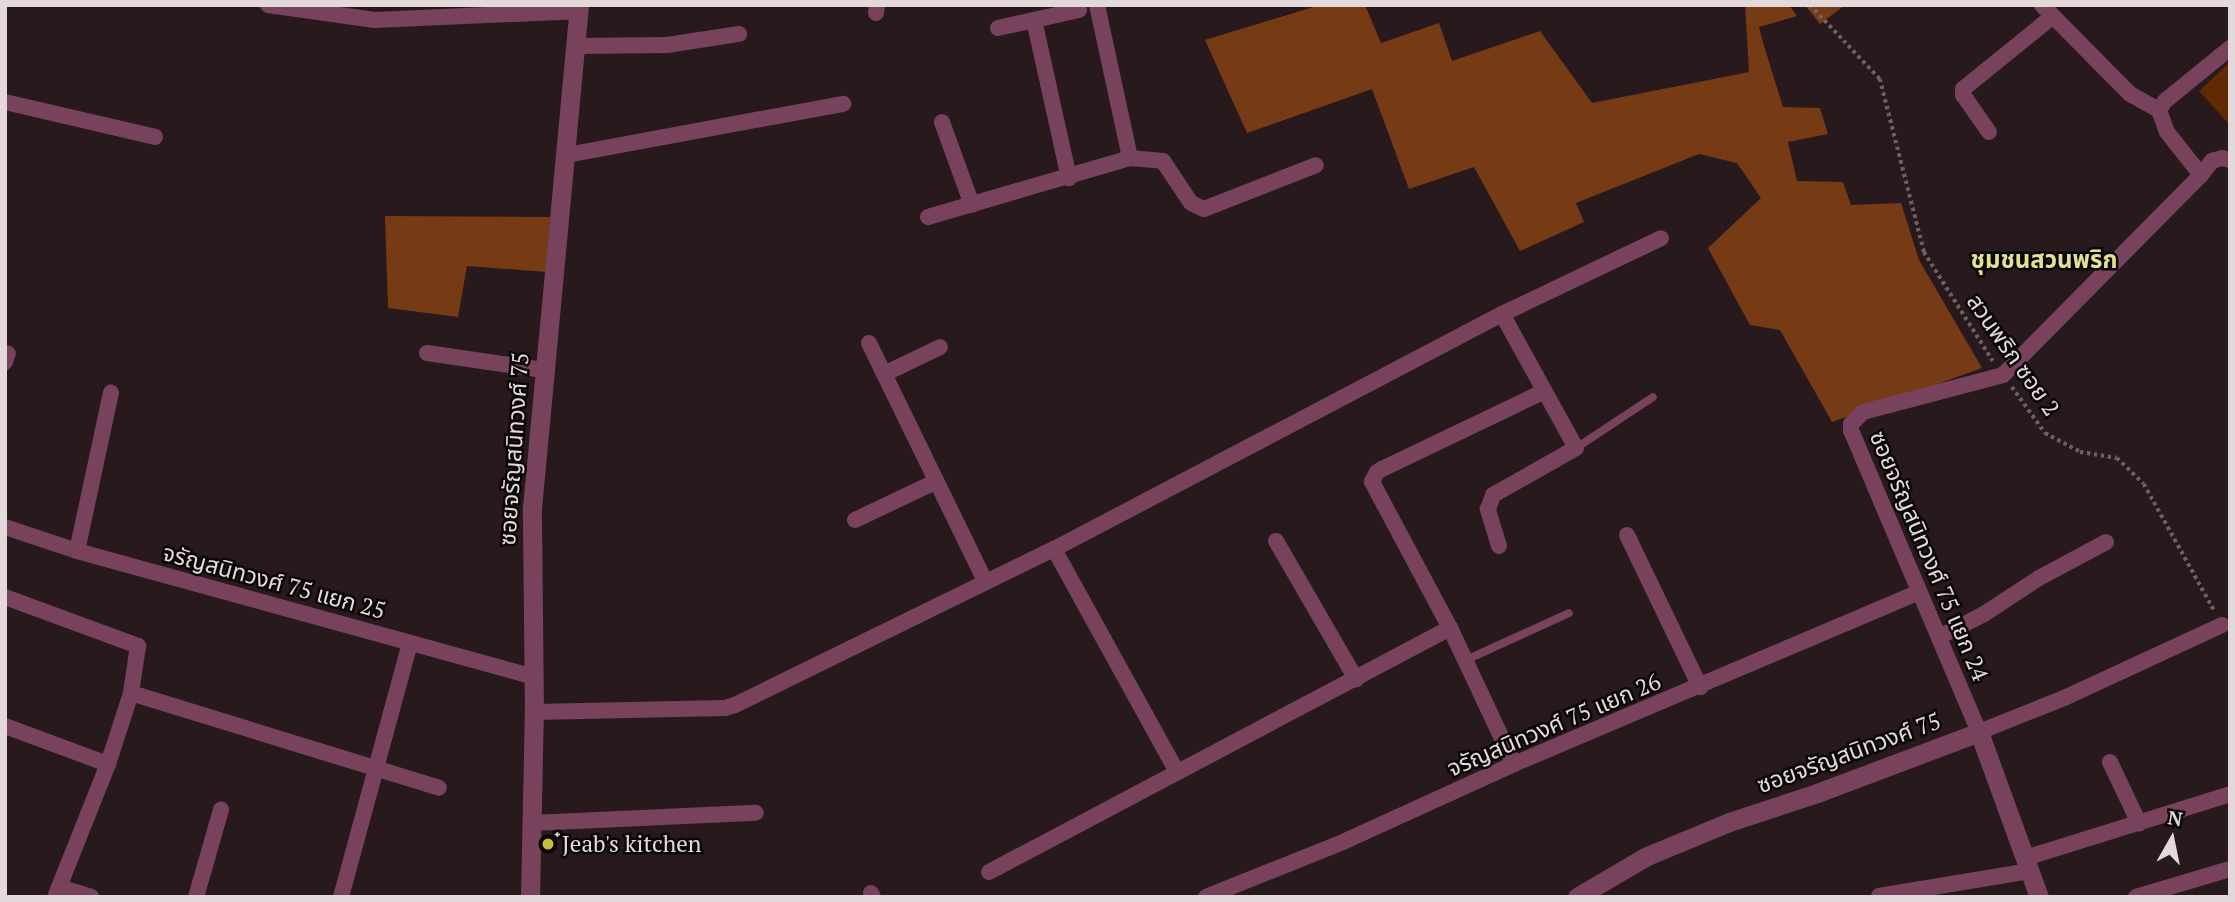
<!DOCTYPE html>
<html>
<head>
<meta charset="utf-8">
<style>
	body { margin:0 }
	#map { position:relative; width:2235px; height:902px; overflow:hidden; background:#281a1c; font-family:"PT Serif","Noto Sans Thai",serif }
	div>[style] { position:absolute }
	.green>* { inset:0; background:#612a03 }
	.forest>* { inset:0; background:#763a15 }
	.path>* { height:3.5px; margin-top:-1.75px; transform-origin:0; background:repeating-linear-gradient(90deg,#6d6062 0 3.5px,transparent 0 7px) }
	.service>* { height:8px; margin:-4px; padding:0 4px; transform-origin:4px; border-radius:4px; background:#78425c }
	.minor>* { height:16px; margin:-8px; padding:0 8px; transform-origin:8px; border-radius:8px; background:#78425c }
	.tertiary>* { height:19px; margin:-9.5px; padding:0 9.5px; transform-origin:9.5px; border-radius:9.5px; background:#78425c }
	.dots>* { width:19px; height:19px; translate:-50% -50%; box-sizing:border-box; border:4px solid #0c0707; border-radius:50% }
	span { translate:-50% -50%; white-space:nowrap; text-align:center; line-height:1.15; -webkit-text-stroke:5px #0c0707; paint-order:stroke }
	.street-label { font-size:23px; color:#e3d9da }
	.poi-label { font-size:23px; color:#e3d9da }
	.left { translate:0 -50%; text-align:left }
	.neighbourhood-label { font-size:24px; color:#e2e193; font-weight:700 }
	.frame { position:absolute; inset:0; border:7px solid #e3d9da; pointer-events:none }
	.north { position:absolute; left:2137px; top:804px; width:70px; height:70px; -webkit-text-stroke:5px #0c0707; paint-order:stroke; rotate:9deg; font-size:19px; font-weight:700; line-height:28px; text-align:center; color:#e3d9da }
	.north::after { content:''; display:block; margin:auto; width:24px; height:32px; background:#e3d9da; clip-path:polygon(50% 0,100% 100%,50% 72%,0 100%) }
</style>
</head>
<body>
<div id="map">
	<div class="green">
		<div style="clip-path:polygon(2230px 62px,2230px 125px,2199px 91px)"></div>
	</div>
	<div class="forest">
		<div style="clip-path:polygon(1320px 5px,1365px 5px,1381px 43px,1439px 23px,1452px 61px,1540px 31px,1592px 103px,1749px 72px,1745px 5px,1789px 5px,1797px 16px,1759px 27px,1764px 46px,1783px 107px,1820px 108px,1828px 134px,1788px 142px,1797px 181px,1843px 182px,1851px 205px,1901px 203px,1919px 260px,1982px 368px,1832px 422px,1780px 330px,1750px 325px,1708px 248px,1761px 198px,1737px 163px,1699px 154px,1576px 203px,1584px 222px,1520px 251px,1474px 167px,1409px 189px,1372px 89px,1247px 133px,1205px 40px)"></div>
		<div style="clip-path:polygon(1805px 5px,1845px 5px,1820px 24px)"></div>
		<div style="clip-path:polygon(385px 216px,550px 217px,546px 272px,467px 266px,458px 317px,388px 308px)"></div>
	</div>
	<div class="path">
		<div style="left:1810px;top:5px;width:102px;rotate:46.6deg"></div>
		<div style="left:1880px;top:79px;width:179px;rotate:75.7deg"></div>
		<div style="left:1924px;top:252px;width:129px;rotate:57.7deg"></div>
		<div style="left:2012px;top:387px;width:57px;rotate:54.3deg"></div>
		<div style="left:2045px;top:433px;width:40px;rotate:28deg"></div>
		<div style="left:2080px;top:452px;width:37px;rotate:9deg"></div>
		<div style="left:2117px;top:458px;width:37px;rotate:44deg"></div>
		<div style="left:2144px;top:484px;width:146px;rotate:61deg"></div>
	</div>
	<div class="service">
		<div style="left:1576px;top:448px;width:92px;rotate:-33.5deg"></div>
		<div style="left:1466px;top:660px;width:113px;rotate:-24.5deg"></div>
	</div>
	<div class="minor">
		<div style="left:268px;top:5px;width:108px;rotate:8deg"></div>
		<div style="left:375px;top:20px;width:203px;rotate:-2.5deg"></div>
		<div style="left:1097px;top:5px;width:157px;rotate:77.8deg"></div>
		<div style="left:2042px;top:5px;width:125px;rotate:45.3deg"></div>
		<div style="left:2130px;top:94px;width:33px;rotate:29deg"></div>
		<div style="left:876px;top:13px;width:8px;rotate:-83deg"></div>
		<div style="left:1034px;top:20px;width:162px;rotate:77.5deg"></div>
		<div style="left:998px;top:28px;width:83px;rotate:-12.5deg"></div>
		<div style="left:575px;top:46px;width:92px;rotate:-0.6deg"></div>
		<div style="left:667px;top:45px;width:73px;rotate:-8.7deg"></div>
		<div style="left:5px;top:102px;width:154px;rotate:13.1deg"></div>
		<div style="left:942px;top:122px;width:88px;rotate:70.1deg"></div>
		<div style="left:1989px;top:132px;width:45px;rotate:-125.1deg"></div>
		<div style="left:1963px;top:95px;width:6px;rotate:-90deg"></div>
		<div style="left:1963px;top:89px;width:116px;rotate:-39deg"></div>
		<div style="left:567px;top:155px;width:281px;rotate:-10.5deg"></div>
		<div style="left:2201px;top:175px;width:18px;rotate:-52deg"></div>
		<div style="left:2212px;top:161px;width:10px;rotate:-17deg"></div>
		<div style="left:2222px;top:158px;width:8px;rotate:14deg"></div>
		<div style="left:928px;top:217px;width:210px;rotate:-16.3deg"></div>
		<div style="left:1130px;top:158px;width:33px;rotate:5deg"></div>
		<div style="left:1163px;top:161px;width:50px;rotate:56.3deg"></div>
		<div style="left:1191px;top:203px;width:14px;rotate:25deg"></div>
		<div style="left:1204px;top:209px;width:120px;rotate:-21.4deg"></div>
		<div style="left:869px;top:343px;width:265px;rotate:64deg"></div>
		<div style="left:427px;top:353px;width:118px;rotate:8.3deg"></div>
		<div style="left:5px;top:362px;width:9px;rotate:-72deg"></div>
		<div style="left:884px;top:374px;width:62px;rotate:-25.7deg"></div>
		<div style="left:855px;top:520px;width:89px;rotate:-25.4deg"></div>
		<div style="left:5px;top:527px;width:76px;rotate:18.4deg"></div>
		<div style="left:77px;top:551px;width:473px;rotate:15.4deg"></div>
		<div style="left:1627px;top:535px;width:169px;rotate:64.3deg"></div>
		<div style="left:1276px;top:541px;width:160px;rotate:59.9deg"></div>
		<div style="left:1499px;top:546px;width:39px;rotate:-107deg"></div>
		<div style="left:1488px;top:509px;width:15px;rotate:-70deg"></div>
		<div style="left:1493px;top:495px;width:95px;rotate:-29.5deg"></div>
		<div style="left:1576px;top:448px;width:153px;rotate:-118.9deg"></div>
		<div style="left:1054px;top:549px;width:255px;rotate:61.1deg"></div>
		<div style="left:77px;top:551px;width:162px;rotate:-77.9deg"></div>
		<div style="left:5px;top:597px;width:142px;rotate:20.2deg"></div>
		<div style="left:138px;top:646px;width:48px;rotate:98.5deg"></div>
		<div style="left:131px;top:693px;width:75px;rotate:107.9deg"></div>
		<div style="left:108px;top:764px;width:143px;rotate:111.7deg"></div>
		<div style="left:2222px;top:625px;width:174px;rotate:155.2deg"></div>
		<div style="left:2064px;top:698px;width:92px;rotate:158.2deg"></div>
		<div style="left:1979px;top:732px;width:327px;rotate:-113deg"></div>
		<div style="left:1851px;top:431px;width:7px;rotate:-90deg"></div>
		<div style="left:1851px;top:424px;width:17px;rotate:-45deg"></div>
		<div style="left:1863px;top:412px;width:145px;rotate:-14.8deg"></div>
		<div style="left:2003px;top:375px;width:281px;rotate:-45.3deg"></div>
		<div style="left:2201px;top:175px;width:55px;rotate:-128.3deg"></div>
		<div style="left:2167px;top:132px;width:23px;rotate:-110deg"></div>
		<div style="left:2159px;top:110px;width:11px;rotate:-56deg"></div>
		<div style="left:2165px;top:101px;width:84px;rotate:-39.2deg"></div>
		<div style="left:1939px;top:637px;width:51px;rotate:-27.1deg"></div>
		<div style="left:1984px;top:614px;width:66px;rotate:-33.2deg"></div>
		<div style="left:2039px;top:578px;width:76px;rotate:-28.2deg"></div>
		<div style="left:131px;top:693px;width:322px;rotate:17.1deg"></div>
		<div style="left:534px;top:712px;width:191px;rotate:-1.2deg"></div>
		<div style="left:725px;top:708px;width:10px;rotate:-17deg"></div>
		<div style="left:735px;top:705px;width:355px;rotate:-26.1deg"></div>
		<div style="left:1054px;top:549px;width:506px;rotate:-27.68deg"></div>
		<div style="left:1502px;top:314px;width:176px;rotate:-25.5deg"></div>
		<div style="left:5px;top:726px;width:110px;rotate:20.3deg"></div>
		<div style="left:2110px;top:762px;width:68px;rotate:64.6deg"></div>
		<div style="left:1514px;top:764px;width:150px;rotate:-115.2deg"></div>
		<div style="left:1450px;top:628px;width:166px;rotate:-118.1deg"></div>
		<div style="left:1372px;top:482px;width:11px;rotate:-63deg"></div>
		<div style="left:1377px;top:472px;width:6px;rotate:-31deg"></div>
		<div style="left:1382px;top:469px;width:178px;rotate:-25.6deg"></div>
		<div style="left:532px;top:823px;width:224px;rotate:-2.6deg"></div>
		<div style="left:2025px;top:858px;width:215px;rotate:-17.3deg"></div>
		<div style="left:989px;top:872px;width:522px;rotate:-27.89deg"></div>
		<div style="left:59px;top:887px;width:34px;rotate:17deg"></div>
		<div style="left:871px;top:893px;width:4px;rotate:63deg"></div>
		<div style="left:1879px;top:896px;width:153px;rotate:-9.4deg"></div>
		<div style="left:196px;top:897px;width:91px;rotate:-74deg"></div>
		<div style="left:341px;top:897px;width:263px;rotate:-74.8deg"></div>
		<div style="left:1206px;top:897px;width:150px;rotate:-21.9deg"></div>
		<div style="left:1345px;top:841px;width:186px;rotate:-24.5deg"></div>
		<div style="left:1514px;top:764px;width:440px;rotate:-23deg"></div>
		<div style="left:2136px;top:897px;width:98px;rotate:-16.6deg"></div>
	</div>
	<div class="tertiary">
		<div style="left:530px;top:897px;width:185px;rotate:-88.8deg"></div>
		<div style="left:534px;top:712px;width:204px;rotate:-90.6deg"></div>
		<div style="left:532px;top:508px;width:505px;rotate:-84.66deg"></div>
		<div style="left:1577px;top:897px;width:81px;rotate:-30.4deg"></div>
		<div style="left:1647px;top:856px;width:89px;rotate:-22.5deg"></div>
		<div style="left:1729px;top:822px;width:93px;rotate:-18.2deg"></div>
		<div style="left:1817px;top:793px;width:173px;rotate:-20.6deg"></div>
		<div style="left:1979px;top:732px;width:176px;rotate:70deg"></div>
	</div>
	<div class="dots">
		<div style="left:548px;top:844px;background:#c1be40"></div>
	</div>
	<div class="street-label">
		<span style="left:2013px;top:355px;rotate:55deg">สวนพริก ซอย 2</span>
		<span style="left:514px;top:449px;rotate:-86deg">ซอยจรัญสนิทวงศ์ 75</span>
		<span style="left:1929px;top:556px;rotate:67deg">ซอยจรัญสนิทวงศ์ 75 แยก 24</span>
		<span style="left:274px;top:582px;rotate:15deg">จรัญสนิทวงศ์ 75 แยก 25</span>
		<span style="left:1554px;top:725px;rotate:-23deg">จรัญสนิทวงศ์ 75 แยก 26</span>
		<span style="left:1849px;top:753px;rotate:-20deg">ซอยจรัญสนิทวงศ์ 75</span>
	</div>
	<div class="poi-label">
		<span class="left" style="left:562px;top:844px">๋Jeab's kitchen</span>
	</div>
	<div class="neighbourhood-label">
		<span style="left:2044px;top:260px">ชุมชนสวนพริก</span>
	</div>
	<div class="frame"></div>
	<div class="north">N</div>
</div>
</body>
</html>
